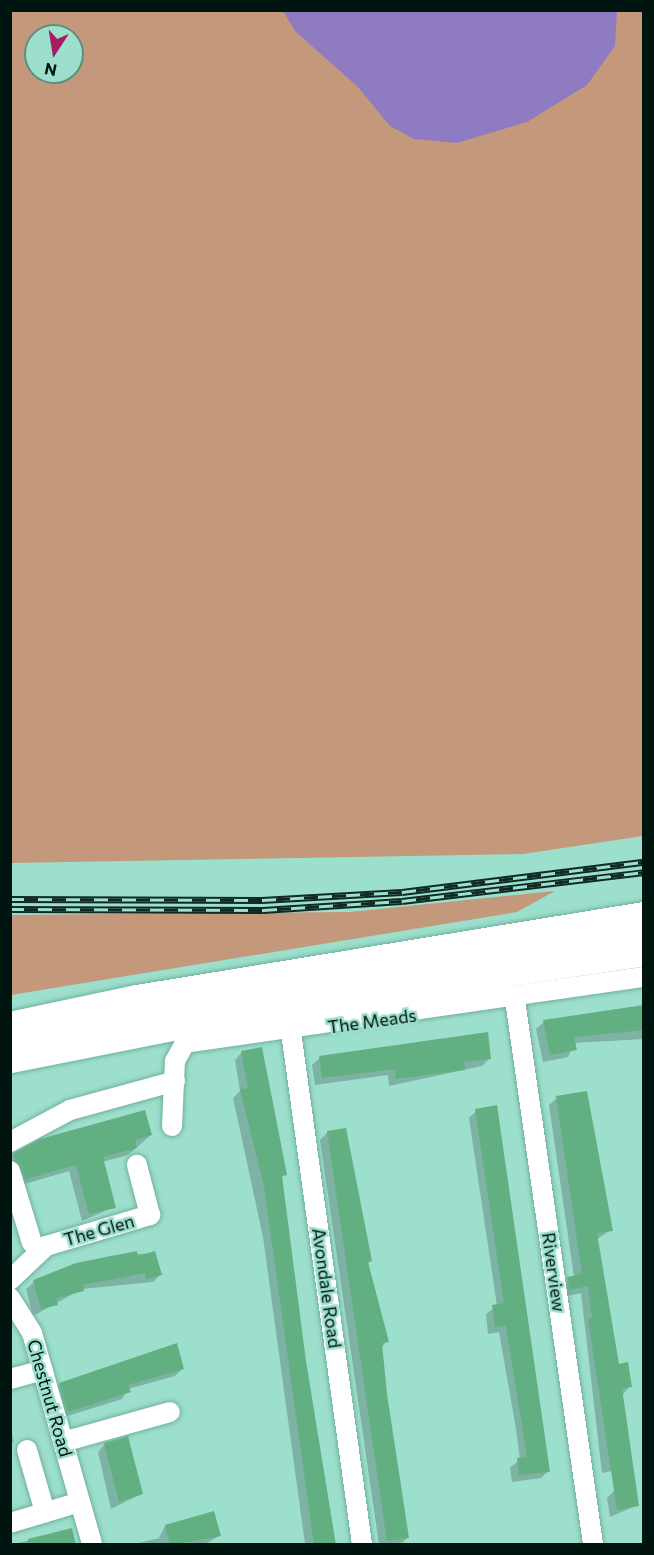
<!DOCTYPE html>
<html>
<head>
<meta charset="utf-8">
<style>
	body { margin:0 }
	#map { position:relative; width:654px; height:1555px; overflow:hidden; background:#9ddfcd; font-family:Commissioner,sans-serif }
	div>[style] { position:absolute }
	.green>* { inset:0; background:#c3987b }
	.water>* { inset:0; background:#8e7bc1 }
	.shadow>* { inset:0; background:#0003 }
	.building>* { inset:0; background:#62b081 }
	.roads { filter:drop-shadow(0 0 2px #70b09f) drop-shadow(0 0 2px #70b09f) }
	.minor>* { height:20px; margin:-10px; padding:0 10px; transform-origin:10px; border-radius:10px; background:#fff }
	.trunk>* { height:33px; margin:-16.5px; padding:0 16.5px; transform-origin:16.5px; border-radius:16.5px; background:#fff }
	.rail>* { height:7px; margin-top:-3.5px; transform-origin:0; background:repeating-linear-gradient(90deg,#9ddfcd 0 14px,#102a23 0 28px); box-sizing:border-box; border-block:2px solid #102a23 }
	span { translate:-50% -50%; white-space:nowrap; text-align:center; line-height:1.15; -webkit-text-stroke:5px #9ddfcd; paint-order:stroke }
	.street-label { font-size:18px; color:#00150f }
	.frame { position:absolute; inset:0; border:12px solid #00150f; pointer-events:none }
	.north { position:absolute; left:24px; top:24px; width:60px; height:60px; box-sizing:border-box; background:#9ddfcd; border:2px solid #5e8e81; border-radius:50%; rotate:192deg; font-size:16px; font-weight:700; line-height:24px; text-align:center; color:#00150f }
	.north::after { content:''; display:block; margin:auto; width:21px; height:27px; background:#a61c62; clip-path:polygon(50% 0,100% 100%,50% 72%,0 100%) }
</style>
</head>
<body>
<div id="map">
	<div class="green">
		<div style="clip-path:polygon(evenodd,11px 11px,643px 11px,643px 836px,523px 854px,11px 863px,11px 11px,36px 36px,72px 36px,72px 72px,36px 72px,36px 36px)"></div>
		<div style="clip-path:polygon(555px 891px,517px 912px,11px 995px,11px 915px,350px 912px)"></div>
	</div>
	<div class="water">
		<div style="clip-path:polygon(283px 11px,617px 11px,615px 46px,587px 85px,527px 122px,457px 143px,414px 139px,390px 126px,358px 87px,295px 31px)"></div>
	</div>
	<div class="shadow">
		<div style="clip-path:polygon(644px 1009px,644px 1039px,574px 1043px,568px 1057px,543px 1062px,536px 1029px,544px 1022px)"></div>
		<div style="clip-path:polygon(242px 1052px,285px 1174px,281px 1178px,304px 1361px,333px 1544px,305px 1544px,263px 1237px,233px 1098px,240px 1091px,235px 1060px)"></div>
		<div style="clip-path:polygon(320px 1058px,489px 1059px,482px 1066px,389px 1086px,388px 1075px,315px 1085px,312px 1065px)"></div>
		<div style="clip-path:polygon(557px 1098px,611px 1230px,597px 1239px,618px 1366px,630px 1386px,623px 1394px,622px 1469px,602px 1473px,581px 1293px,562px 1297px,560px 1286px,574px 1277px,549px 1105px)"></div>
		<div style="clip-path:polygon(476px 1111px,548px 1471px,541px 1478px,512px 1482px,510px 1467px,520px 1460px,516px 1429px,499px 1332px,488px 1334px,486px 1314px,497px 1306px,469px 1118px)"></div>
		<div style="clip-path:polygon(328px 1132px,371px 1261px,367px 1264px,387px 1341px,381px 1348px,385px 1395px,408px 1537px,401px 1544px,379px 1544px,320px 1140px)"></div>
		<div style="clip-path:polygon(151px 1135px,128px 1155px,102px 1162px,114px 1207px,82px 1221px,69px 1171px,18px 1186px,10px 1169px,10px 1154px)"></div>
		<div style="clip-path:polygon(154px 1253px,160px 1275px,153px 1282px,82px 1289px,33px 1316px,26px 1289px,34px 1282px,109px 1256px)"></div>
		<div style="clip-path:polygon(183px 1368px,175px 1376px,128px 1389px,122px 1399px,61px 1418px,53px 1392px,60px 1384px)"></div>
		<div style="clip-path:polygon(10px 1428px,14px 1442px,10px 1445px)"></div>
		<div style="clip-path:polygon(105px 1444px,141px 1494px,111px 1509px,98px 1452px)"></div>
		<div style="clip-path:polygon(634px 1488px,638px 1505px,610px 1517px,607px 1498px,614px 1491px)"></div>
		<div style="clip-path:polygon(165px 1526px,220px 1535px,206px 1544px,135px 1544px,159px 1538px)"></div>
		<div style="clip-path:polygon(71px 1530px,75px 1544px,14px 1544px)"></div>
	</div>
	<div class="building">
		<div style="clip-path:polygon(644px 1005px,644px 1030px,574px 1037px,577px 1050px,550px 1055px,543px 1020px)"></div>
		<div style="clip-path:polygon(488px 1032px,491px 1059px,464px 1062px,465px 1070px,396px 1079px,395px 1069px,322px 1078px,319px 1056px)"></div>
		<div style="clip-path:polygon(262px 1047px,287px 1175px,282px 1176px,306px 1361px,336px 1545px,314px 1545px,264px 1186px,240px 1089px,248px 1088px,241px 1051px)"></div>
		<div style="clip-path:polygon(587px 1091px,613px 1231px,597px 1233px,619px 1364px,628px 1362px,632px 1387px,622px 1388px,639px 1506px,617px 1510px,588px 1319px,592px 1318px,588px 1286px,569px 1290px,567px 1277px,582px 1274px,556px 1096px)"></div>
		<div style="clip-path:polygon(497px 1105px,550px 1472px,519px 1475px,517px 1458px,527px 1457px,506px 1326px,495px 1327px,492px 1305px,504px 1303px,475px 1109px)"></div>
		<div style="clip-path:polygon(145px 1110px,152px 1135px,135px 1140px,137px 1148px,103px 1157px,116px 1208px,89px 1214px,76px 1165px,25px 1179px,15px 1160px,13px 1153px,40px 1139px)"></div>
		<div style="clip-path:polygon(346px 1128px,372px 1261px,368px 1262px,389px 1342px,382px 1343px,387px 1394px,409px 1538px,387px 1541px,327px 1131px)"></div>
		<div style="clip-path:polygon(137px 1251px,138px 1256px,155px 1251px,162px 1275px,146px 1279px,145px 1273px,83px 1285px,84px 1291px,56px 1298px,58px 1305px,41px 1309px,33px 1280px,76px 1263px)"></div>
		<div style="clip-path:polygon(177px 1343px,184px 1369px,128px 1385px,131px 1392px,68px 1412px,59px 1383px)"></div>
		<div style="clip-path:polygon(128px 1436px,143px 1494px,119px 1502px,104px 1443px)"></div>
		<div style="clip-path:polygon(214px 1511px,221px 1536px,170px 1545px,165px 1525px)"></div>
		<div style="clip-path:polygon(72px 1528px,76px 1545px,28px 1545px,28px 1539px)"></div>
	</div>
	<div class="roads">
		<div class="minor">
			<div style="left:515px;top:1000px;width:550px;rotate:81.84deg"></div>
			<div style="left:291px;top:1032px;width:517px;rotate:82.11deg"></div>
			<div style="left:172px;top:1126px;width:65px;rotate:-87.4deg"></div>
			<div style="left:175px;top:1061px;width:21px;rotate:-61deg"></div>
			<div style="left:185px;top:1043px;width:464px;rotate:-8.2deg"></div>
			<div style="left:10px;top:1142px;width:68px;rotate:-28.1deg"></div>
			<div style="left:70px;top:1110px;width:109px;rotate:-15.4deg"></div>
			<div style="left:10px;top:1171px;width:75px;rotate:73deg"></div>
			<div style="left:10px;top:1280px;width:50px;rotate:-43.4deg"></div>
			<div style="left:46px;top:1246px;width:109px;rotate:-16.6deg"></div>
			<div style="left:150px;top:1215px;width:52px;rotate:-104.6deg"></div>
			<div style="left:10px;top:1298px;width:41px;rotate:57.8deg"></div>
			<div style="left:32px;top:1333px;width:219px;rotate:74.1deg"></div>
			<div style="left:10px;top:1379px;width:34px;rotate:-15deg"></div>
			<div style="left:63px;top:1442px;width:111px;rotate:-15.7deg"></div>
			<div style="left:27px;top:1450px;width:65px;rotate:73.8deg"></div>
			<div style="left:10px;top:1523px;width:73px;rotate:-16.7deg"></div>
		</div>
		<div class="trunk">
			<div style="left:10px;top:1028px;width:130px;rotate:-12deg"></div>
			<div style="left:137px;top:1001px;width:514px;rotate:-9.3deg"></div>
			<div style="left:10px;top:1056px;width:262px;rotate:-11.2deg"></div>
			<div style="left:267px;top:1005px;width:381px;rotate:-8.4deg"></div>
		</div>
	</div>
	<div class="rail">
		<div style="left:10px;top:899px;width:252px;rotate:0.2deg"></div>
		<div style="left:262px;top:900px;width:140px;rotate:-3.3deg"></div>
		<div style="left:402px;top:892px;width:244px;rotate:-7.1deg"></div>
		<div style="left:10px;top:909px;width:253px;rotate:0.2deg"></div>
		<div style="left:263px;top:910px;width:139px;rotate:-3.7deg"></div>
		<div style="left:402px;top:901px;width:244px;rotate:-6.8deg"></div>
	</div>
	<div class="street-label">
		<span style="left:372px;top:1021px;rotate:-8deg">The Meads</span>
		<span style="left:99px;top:1230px;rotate:-16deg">The Glen</span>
		<span style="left:554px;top:1272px;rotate:82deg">Riverview</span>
		<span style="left:327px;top:1288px;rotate:82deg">Avondale Road</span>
		<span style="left:50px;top:1398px;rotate:74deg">Chestnut Road</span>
	</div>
	<div class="frame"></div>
	<div class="north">N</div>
</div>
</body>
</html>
